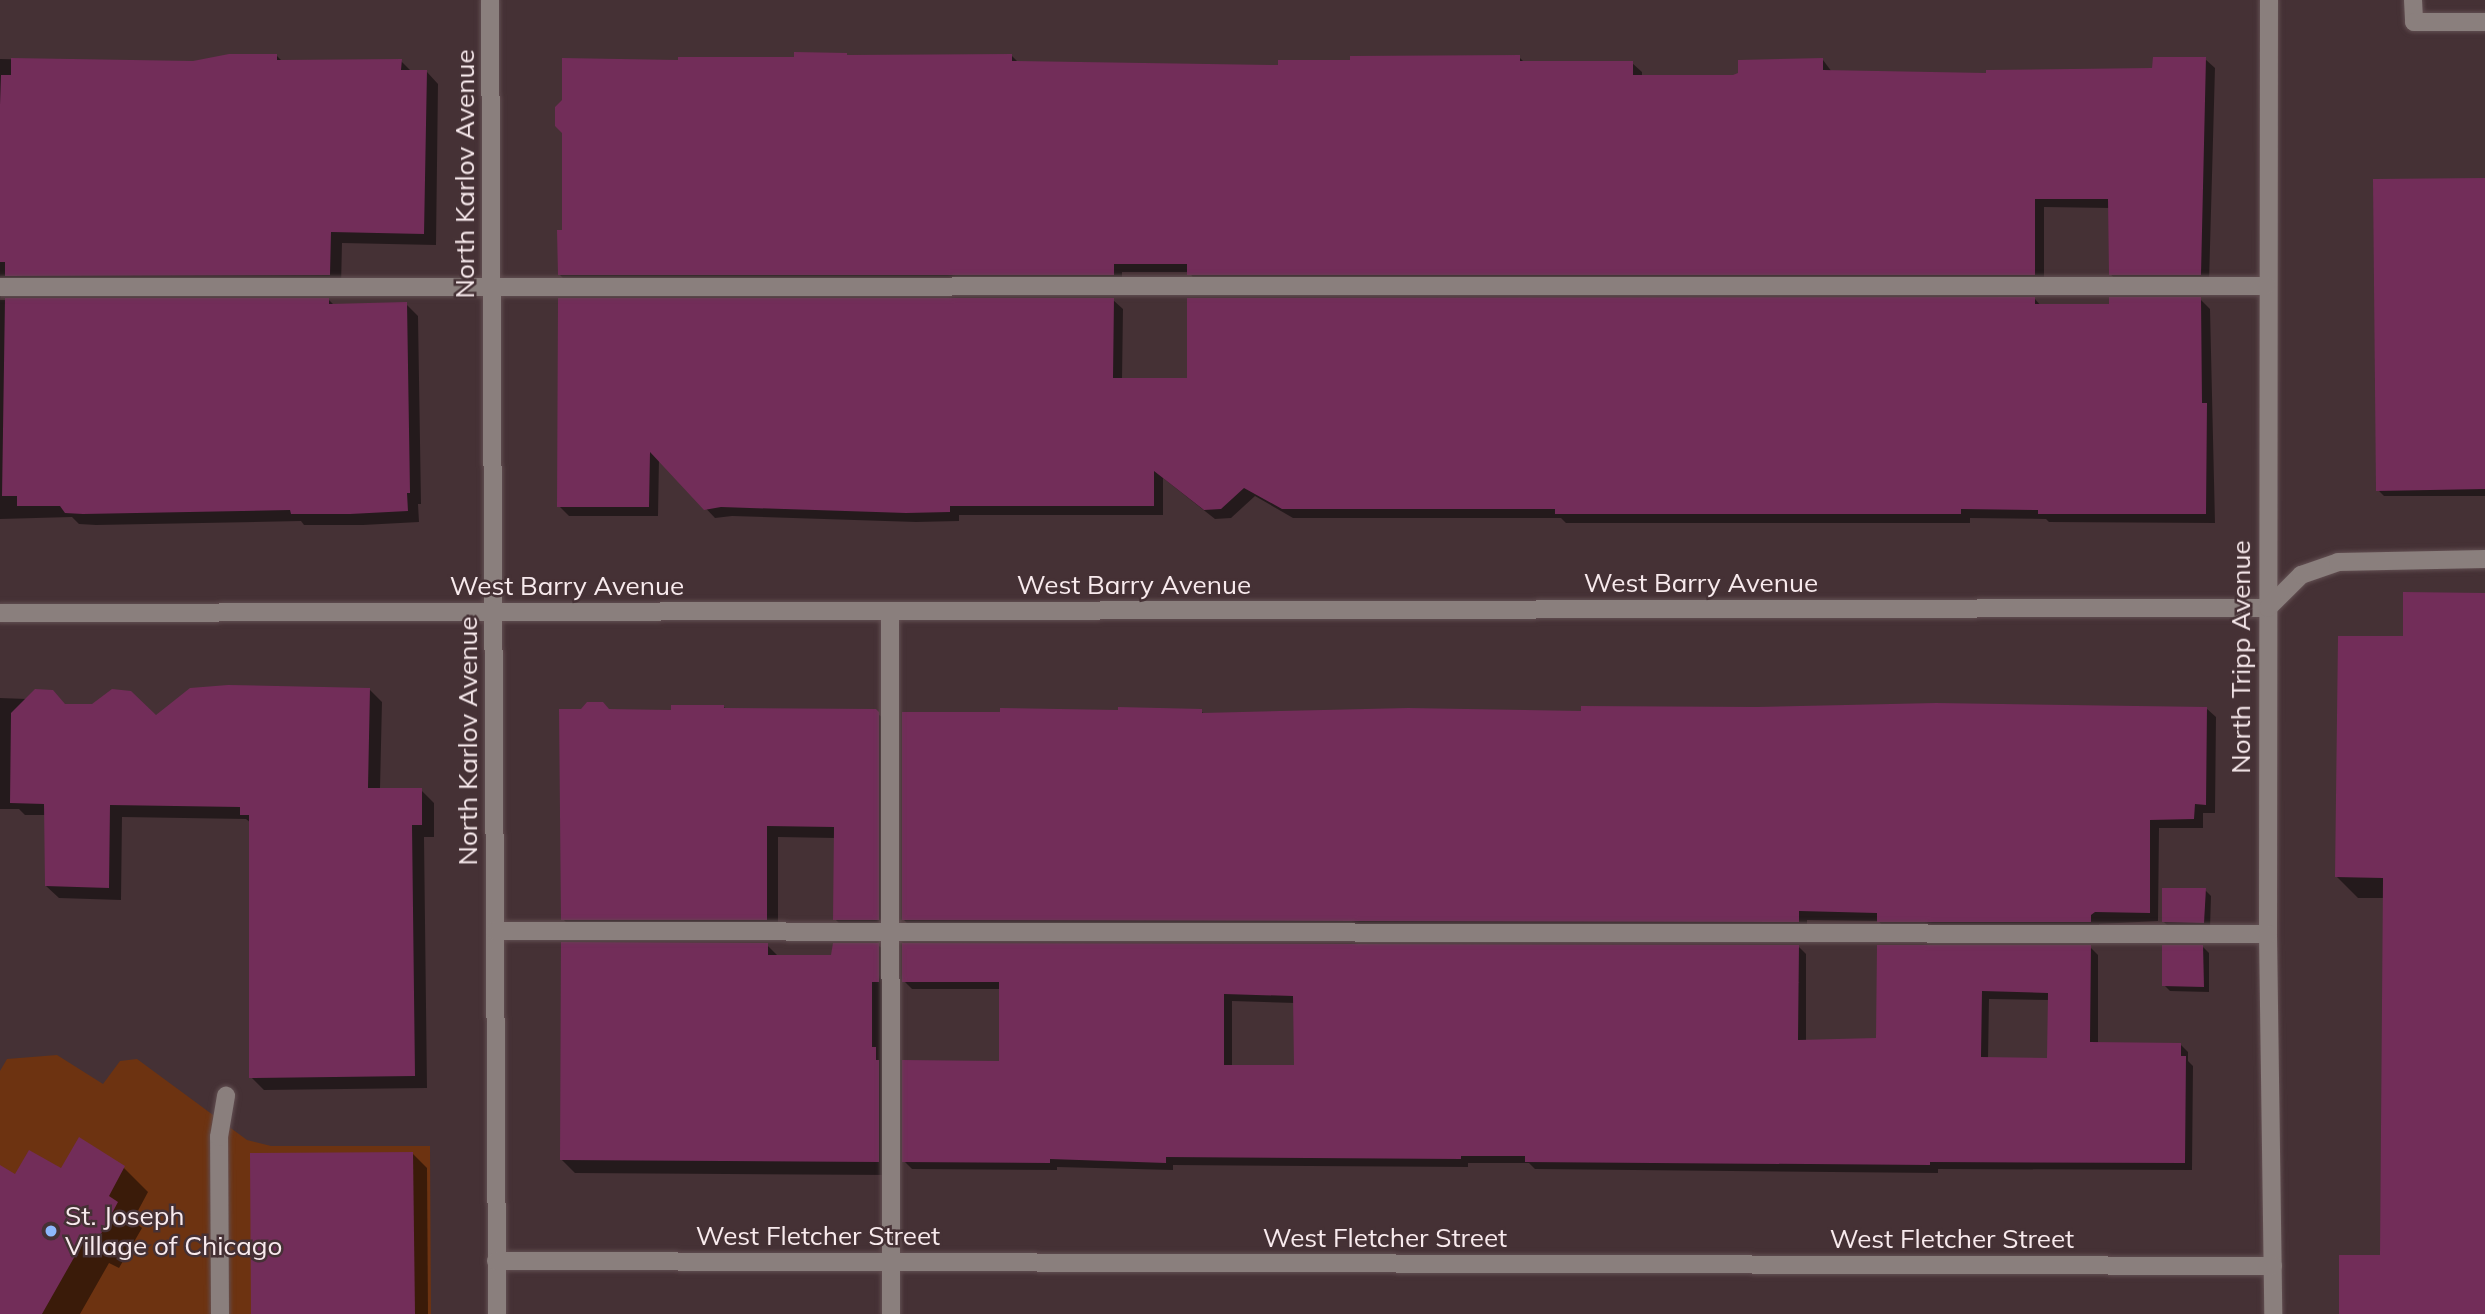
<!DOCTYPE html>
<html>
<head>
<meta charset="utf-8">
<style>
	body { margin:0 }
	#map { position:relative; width:2485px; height:1314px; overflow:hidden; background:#453135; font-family:Mulish,sans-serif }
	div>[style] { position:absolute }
	.green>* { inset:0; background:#6d3311 }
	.shadow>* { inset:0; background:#0007 }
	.building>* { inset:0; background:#722d59 }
	.roads { filter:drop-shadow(0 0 2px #624f52) drop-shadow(0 0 2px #624f52) }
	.minor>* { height:18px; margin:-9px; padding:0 9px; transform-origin:9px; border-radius:9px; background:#8a7f7d }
	.dots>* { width:19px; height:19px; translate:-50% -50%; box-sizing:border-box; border:4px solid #453135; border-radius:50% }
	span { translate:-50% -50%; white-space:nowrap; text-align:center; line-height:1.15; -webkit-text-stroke:5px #453135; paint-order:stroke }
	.street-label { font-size:26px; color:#f8eaed }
	.poi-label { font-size:26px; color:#f8eaed }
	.left { translate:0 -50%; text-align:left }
</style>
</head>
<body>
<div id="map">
	<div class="green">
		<div style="clip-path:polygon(57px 1055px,103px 1084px,120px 1061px,137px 1059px,247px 1140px,271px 1146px,430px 1146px,431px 1314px,0 1314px,0 1071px,7px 1059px)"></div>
	</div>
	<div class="shadow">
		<div style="clip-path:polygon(277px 56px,283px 62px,401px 61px,412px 72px,427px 72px,438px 84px,436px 245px,342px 243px,341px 287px,5px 289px,0 298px,0 59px,194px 63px)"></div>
		<div style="clip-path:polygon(1012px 56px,1019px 63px,1279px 66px,1519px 57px,1525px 63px,1632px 63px,1642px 72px,1642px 77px,1734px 77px,1823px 60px,1832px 72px,1988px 75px,2154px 70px,2205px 59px,2215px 68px,2209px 283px,2120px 283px,2110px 274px,2110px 208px,2044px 207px,2044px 283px,1198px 284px,1189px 272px,1122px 272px,1122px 284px,569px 284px,560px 275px,564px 232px,679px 61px)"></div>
		<div style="clip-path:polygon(2485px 180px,2485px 496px,2384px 496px,2378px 490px)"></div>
		<div style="clip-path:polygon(2035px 299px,2041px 306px,2111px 306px,2200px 299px,2210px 309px,2215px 523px,2049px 522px,2046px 519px,1970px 518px,1970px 523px,1566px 523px,1561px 518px,1293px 518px,1255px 496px,1231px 518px,1215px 519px,1163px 478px,1163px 515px,959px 515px,959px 521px,916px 522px,732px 516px,715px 518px,659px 459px,658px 516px,569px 516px,559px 506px,560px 300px,1113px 300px,1123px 309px,1122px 380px,1188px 380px)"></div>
		<div style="clip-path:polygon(0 300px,329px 300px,335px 306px,406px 304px,418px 316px,421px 504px,418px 504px,419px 522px,363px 525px,304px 525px,301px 521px,96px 525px,79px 524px,72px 517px,0 519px)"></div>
		<div style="clip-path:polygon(2485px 595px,2485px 1314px,2341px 1314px,2382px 1257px,2385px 898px,2358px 898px,2337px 877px,2404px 638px)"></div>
		<div style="clip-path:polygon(370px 690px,382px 702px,380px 789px,421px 790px,434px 803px,434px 837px,424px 837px,427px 1088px,264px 1090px,251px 1077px,251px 823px,246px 819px,122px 817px,121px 900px,59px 898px,46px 886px,46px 815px,25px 815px,19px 809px,0 809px,0 698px,27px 699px,156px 718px)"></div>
		<div style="clip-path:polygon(724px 707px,727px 710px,875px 711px,890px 725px,890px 931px,847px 931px,835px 919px,835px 838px,778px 837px,778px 931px,575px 931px,563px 919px,610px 711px,672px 712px)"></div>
		<div style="clip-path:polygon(2206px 708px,2216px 717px,2215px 813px,2203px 813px,2203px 828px,2159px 828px,2158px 921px,2099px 924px,2099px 931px,1888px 930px,1878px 921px,1807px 920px,1807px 930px,913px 929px,904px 920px,1201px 711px,1205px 715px)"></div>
		<div style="clip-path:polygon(2205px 890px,2211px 896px,2210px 928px,2170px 928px,2164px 922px)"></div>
		<div style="clip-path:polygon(767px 945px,779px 957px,833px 957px,878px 945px,892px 958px,892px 1175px,575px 1173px,561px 1159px)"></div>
		<div style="clip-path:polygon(evenodd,1798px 946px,1806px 954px,1806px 1042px,1878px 1040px,1878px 946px,2090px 947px,2098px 955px,2098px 1044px,2180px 1044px,2188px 1052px,2188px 1061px,2193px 1066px,2192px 1170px,1938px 1169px,1938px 1173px,1535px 1169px,1529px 1163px,1468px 1163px,1468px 1167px,1173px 1165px,1173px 1170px,1057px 1167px,1057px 1170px,912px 1169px,904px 1161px,1000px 1063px,1001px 989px,912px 989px,904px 981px,1798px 946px,1989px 999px,2049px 1000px,2049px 1060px,1988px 1059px,1989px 999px,1798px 946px,1232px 1001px,1295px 1003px,1295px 1067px,1232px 1067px,1232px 1001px)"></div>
		<div style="clip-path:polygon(2203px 947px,2209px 953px,2209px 992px,2170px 991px,2164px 985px)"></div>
		<div style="clip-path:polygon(413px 1154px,427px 1168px,428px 1314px,253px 1314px)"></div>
		<div style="clip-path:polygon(123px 1167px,148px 1192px,133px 1220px,142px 1228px,119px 1268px,109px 1263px,80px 1314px,0 1314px,0 1201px,62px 1170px)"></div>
	</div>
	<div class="building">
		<div style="clip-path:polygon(794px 52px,847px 53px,847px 55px,1012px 54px,1012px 61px,1278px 65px,1278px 60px,1350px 60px,1350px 56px,1520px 55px,1520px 61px,1633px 61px,1633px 75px,1733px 75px,1738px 73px,1738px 60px,1823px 58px,1823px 70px,1986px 73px,1986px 70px,2152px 68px,2153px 57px,2206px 57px,2201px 275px,2109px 275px,2108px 199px,2035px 199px,2035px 275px,1187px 275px,1187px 264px,1114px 264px,1114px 275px,558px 275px,557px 230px,562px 230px,562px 133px,555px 126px,555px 107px,562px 100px,562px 58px,678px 60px,678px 57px,794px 57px)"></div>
		<div style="clip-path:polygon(229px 54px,277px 54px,277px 60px,402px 59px,401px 70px,427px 70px,424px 234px,331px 232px,330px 275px,5px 276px,5px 262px,0 262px,0 105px,1px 75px,11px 75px,11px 58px,193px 61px)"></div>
		<div style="clip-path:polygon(2485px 178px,2485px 489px,2376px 491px,2373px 179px)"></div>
		<div style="clip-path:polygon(2035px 297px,2035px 304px,2109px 304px,2109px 297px,2201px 297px,2202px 403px,2207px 403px,2206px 514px,2038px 514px,2038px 510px,1961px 509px,1961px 514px,1555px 514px,1555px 509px,1282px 509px,1244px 488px,1221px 509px,1204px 510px,1154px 471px,1154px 506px,950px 506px,950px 512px,906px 513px,721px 507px,704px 510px,650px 452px,649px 507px,557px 507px,558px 298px,1114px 298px,1113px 378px,1187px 378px,1187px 298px)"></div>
		<div style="clip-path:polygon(5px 298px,329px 298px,329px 304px,407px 302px,410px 493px,407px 493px,408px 511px,350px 514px,291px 514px,290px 510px,83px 514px,65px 513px,60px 506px,17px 506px,17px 496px,2px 496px)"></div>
		<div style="clip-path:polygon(2403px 592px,2485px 593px,2485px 1314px,2339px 1314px,2339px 1255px,2380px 1255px,2383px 878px,2335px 877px,2338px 636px,2403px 636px)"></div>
		<div style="clip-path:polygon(228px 685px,370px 688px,368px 788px,422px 788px,422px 825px,412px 825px,415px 1076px,249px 1078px,249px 815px,240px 815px,240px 807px,110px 805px,109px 888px,45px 886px,44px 804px,10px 803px,11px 713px,35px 689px,53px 690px,65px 704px,92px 704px,112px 689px,131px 691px,156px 715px,190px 688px)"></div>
		<div style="clip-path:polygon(587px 702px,603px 702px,609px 709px,671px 710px,671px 705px,724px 705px,724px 708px,876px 709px,879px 712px,879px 920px,833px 920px,834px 827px,767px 826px,767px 920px,561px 920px,559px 709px,581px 709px)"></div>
		<div style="clip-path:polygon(1936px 703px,2207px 707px,2206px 805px,2195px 804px,2194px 819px,2150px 820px,2150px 913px,2095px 912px,2091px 915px,2091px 922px,1877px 922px,1877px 913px,1799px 911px,1799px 922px,902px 920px,902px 712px,1000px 712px,1000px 708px,1118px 710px,1118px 707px,1202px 709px,1202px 713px,1408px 708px,1581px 711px,1581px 706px,1757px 707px)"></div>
		<div style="clip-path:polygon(2162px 888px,2206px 888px,2204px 923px,2162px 922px)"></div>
		<div style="clip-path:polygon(561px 942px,768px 943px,768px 955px,831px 955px,833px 943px,879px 943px,879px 982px,872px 982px,872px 1047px,876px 1047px,876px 1060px,879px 1060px,879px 1162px,560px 1160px)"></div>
		<div style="clip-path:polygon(evenodd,902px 943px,1799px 945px,1798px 1040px,1876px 1038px,1877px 945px,2091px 945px,2090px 1042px,2181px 1043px,2181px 1056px,2186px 1056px,2185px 1163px,1930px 1162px,1930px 1165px,1525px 1162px,1525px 1156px,1461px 1156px,1461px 1159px,1166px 1157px,1166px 1163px,1050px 1159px,1050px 1163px,902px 1162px,902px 1060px,999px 1061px,999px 982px,902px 982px,902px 943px,1982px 991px,2048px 993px,2047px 1058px,1981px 1057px,1982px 991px,902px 943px,1224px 994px,1293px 996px,1294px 1065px,1224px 1065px,1224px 994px)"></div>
		<div style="clip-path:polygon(2162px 945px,2203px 945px,2204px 987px,2162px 986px)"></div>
		<div style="clip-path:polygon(79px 1137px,125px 1166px,109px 1196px,118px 1202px,95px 1245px,84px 1240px,42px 1314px,0 1314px,0 1165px,15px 1174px,29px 1150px,61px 1168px)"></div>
		<div style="clip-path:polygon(413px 1152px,415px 1314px,251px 1314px,250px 1153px)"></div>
	</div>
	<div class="roads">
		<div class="minor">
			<div style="left:490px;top:0;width:1314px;rotate:89.69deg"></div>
			<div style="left:2269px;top:0;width:934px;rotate:90.06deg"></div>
			<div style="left:2268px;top:934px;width:380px;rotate:89.2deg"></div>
			<div style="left:2413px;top:0;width:22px;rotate:87deg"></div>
			<div style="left:2414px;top:22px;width:71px"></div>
			<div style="left:0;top:287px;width:2266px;rotate:-0.03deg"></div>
			<div style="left:890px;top:612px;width:702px;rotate:89.92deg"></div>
			<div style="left:0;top:613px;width:2268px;rotate:-0.13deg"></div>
			<div style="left:2268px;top:608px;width:47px;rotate:-45deg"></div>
			<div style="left:2301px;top:575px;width:39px;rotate:-19deg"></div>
			<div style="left:2338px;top:562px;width:147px;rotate:-1.2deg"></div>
			<div style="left:495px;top:931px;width:1773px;rotate:0.1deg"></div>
			<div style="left:496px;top:1261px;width:1777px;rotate:0.16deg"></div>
			<div style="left:220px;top:1314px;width:177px;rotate:-90.3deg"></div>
			<div style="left:219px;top:1137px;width:42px;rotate:-80.3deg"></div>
		</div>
	</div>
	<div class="dots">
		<div style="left:51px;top:1231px;background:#8eb8fd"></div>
	</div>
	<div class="street-label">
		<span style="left:465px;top:174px;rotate:-90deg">North Karlov Avenue</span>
		<span style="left:1701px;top:583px">West Barry Avenue</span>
		<span style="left:1134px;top:585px">West Barry Avenue</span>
		<span style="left:567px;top:586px">West Barry Avenue</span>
		<span style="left:2241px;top:657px;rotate:-90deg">North Tripp Avenue</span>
		<span style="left:468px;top:741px;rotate:-90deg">North Karlov Avenue</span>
		<span style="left:818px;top:1236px">West Fletcher Street</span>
		<span style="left:1385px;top:1238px">West Fletcher Street</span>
		<span style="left:1952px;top:1239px">West Fletcher Street</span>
	</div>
	<div class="poi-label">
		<span class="left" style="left:65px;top:1231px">St. Joseph<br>Village of Chicago</span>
	</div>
</div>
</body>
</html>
